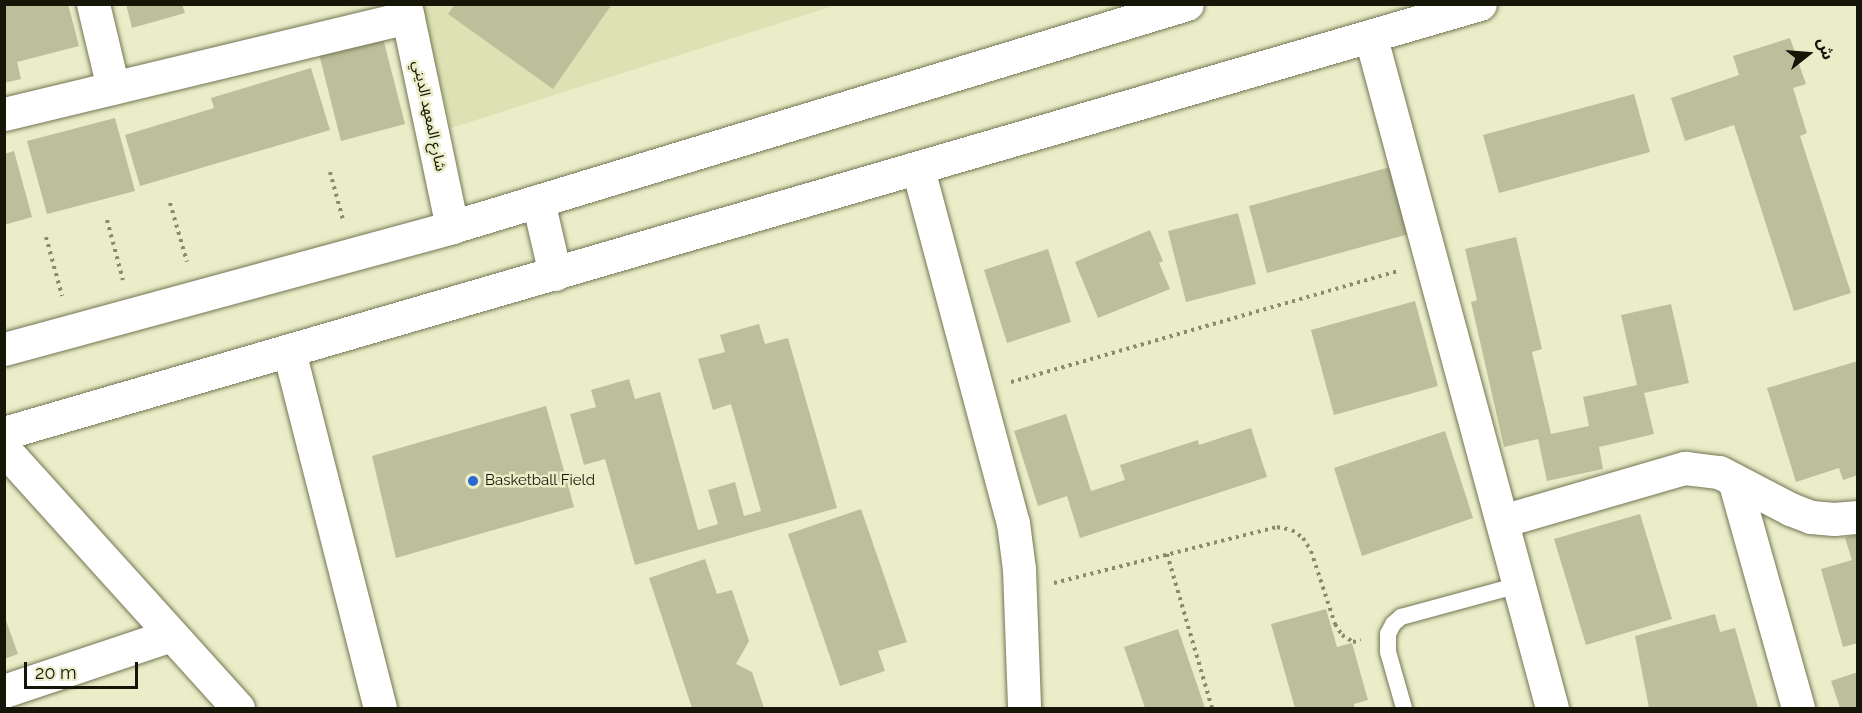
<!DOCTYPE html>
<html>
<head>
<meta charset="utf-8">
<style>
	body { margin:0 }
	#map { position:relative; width:1862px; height:713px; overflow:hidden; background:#eaedc7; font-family:Raleway,"Noto Sans Arabic",sans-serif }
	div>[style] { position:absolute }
	.built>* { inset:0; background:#dde1b3 }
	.building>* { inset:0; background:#bcbf9a }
	.path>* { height:4px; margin-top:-2px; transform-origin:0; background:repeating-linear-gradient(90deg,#898a70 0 3px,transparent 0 7.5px) }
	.roads { filter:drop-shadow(0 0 2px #737654) drop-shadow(0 0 2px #737654) }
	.lane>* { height:16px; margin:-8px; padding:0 8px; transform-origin:8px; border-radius:8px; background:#fff }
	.street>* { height:33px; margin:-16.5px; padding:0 16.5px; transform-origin:16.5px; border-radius:16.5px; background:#fff }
	.dots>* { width:16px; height:16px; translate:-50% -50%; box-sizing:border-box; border:3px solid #eaedc7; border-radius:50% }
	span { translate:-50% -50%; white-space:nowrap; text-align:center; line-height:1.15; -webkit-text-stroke:5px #eaedc7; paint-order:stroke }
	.street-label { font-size:15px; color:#151508 }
	.poi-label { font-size:15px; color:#151508 }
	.left { translate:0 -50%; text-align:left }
	.frame { position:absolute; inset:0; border:6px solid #151508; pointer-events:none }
	.north { position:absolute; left:1778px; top:24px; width:60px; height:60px; -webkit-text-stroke:4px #eaedc7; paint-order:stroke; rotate:73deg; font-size:16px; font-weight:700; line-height:24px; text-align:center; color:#151508 }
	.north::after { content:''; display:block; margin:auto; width:21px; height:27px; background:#151508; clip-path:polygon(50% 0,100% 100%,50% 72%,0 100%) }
	.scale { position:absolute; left:24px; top:662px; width:114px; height:27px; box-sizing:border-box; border:3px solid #151508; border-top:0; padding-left:8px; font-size:18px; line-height:21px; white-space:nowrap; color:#151508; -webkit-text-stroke:4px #eaedc7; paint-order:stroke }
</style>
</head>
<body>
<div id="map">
	<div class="built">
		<div style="clip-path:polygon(422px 4px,836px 5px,451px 128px)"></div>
	</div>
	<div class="building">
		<div style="clip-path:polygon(4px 4px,68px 4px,79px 46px,17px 62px,21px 79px,4px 83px)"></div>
		<div style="clip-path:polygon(126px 4px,182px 4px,185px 13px,132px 28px)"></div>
		<div style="clip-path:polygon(455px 4px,612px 4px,553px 89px,448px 14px)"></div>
		<div style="clip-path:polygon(383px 38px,405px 124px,341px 141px,319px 54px)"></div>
		<div style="clip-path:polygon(1790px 38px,1806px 84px,1793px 88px,1807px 133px,1800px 136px,1851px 293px,1794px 311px,1734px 125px,1685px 141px,1671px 98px,1739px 75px,1733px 56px)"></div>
		<div style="clip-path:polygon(311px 68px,330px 130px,140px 186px,125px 135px,214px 108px,211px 98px)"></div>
		<div style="clip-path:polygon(1634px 94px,1650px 152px,1499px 193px,1483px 135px)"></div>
		<div style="clip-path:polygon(115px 118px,135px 191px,47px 214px,27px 141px)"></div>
		<div style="clip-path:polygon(14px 151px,32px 217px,4px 225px,4px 154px)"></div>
		<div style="clip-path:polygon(1401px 164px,1420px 231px,1267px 273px,1249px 206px)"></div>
		<div style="clip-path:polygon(1238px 213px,1256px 284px,1186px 302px,1168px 231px)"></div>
		<div style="clip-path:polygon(1150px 230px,1163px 261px,1159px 263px,1170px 289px,1098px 318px,1075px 262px)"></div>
		<div style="clip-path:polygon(1516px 237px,1542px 349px,1532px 352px,1551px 434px,1589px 426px,1583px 397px,1637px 385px,1621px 315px,1671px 304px,1689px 383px,1644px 393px,1654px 434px,1599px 447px,1603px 469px,1547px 481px,1538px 439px,1504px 447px,1471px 302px,1477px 300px,1465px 249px)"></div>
		<div style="clip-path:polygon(1048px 249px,1071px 322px,1007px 343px,984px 270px)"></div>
		<div style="clip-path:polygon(1415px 301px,1438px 386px,1334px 415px,1311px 330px)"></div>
		<div style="clip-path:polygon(759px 324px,765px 344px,788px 338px,837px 508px,635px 565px,605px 459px,584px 465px,570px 414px,596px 407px,591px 390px,629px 379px,635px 399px,660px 392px,698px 530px,718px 524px,708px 490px,735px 482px,744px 516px,761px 511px,731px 404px,713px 410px,698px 359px,725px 352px,720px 335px)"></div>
		<div style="clip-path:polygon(1858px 361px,1858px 475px,1843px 480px,1839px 468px,1796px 482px,1767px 388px)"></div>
		<div style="clip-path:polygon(546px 406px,574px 507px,396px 558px,372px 456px)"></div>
		<div style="clip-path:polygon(1066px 414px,1091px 491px,1125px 480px,1120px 465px,1198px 440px,1199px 445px,1251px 428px,1267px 477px,1080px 538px,1067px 496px,1038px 506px,1014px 431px)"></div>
		<div style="clip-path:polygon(1445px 431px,1473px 518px,1362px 556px,1334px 468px)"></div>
		<div style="clip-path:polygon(861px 509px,907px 642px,878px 651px,885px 671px,840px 686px,788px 534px)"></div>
		<div style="clip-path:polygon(1640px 514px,1672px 619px,1586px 645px,1554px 539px)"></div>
		<div style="clip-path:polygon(1858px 534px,1858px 643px,1843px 647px,1821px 569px,1852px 560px,1845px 538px)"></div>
		<div style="clip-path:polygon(705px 559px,717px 594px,732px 590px,749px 641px,736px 664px,752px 672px,764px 708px,692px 708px,649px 578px)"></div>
		<div style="clip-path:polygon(1326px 609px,1337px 647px,1352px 643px,1368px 700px,1354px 704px,1355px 708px,1295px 708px,1271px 624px)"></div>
		<div style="clip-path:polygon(1715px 614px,1720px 632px,1735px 628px,1758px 708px,1649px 708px,1635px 636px)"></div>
		<div style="clip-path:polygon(4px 615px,18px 654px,4px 659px)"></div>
		<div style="clip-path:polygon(1178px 629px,1205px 708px,1145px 708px,1124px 647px)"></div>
		<div style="clip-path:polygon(1858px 672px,1858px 708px,1840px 708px,1831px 681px)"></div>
	</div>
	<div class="path">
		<div style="left:330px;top:172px;width:50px;rotate:74.8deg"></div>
		<div style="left:170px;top:203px;width:61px;rotate:73.9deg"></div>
		<div style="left:107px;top:220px;width:62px;rotate:75.1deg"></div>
		<div style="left:46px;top:237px;width:61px;rotate:74.8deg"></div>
		<div style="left:1011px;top:382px;width:404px;rotate:-16deg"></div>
		<div style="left:1167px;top:554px;width:160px;rotate:73.7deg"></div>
		<div style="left:1054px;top:583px;width:230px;rotate:-14.1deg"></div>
		<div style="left:1277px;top:527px;width:15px;rotate:11deg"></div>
		<div style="left:1292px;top:530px;width:14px;rotate:36deg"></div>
		<div style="left:1303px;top:538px;width:15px;rotate:58deg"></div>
		<div style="left:1311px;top:551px;width:77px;rotate:71.8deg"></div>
		<div style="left:1335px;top:624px;width:13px;rotate:58deg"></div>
		<div style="left:1342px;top:635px;width:13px;rotate:32deg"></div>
		<div style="left:1353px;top:642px;width:8px;rotate:-14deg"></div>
	</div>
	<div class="roads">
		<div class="lane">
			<div style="left:1404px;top:708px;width:58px;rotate:-105.9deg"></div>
			<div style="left:1388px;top:652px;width:18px;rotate:-90deg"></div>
			<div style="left:1388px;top:634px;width:11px;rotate:-63deg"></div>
			<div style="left:1393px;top:624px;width:11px;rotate:-41deg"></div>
			<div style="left:1401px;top:617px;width:122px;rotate:-15.2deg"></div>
		</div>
		<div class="street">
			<div style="left:93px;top:4px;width:86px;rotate:76.6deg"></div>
			<div style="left:405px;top:4px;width:228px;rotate:78.1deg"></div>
			<div style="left:1371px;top:38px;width:694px;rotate:74.88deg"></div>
			<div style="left:4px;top:114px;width:415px;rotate:-13.5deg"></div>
			<div style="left:918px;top:169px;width:367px;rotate:75deg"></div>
			<div style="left:1013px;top:523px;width:46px;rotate:82.6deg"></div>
			<div style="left:1019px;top:569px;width:139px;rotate:87.9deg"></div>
			<div style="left:538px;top:201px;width:75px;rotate:76.9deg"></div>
			<div style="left:4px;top:349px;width:464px;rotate:-15.2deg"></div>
			<div style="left:452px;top:227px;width:768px;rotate:-16.88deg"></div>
			<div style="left:289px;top:351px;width:368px;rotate:75.7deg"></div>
			<div style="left:4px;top:433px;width:1537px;rotate:-16.21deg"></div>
			<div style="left:4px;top:449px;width:349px;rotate:47.9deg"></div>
			<div style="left:1734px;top:480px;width:237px;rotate:74.3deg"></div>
			<div style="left:1502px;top:521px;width:191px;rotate:-16.2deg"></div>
			<div style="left:1685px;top:468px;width:34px;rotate:7deg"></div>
			<div style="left:1719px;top:472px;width:80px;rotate:27.5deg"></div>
			<div style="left:1790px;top:509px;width:22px;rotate:21deg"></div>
			<div style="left:1811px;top:517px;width:23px;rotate:5deg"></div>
			<div style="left:1834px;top:519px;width:24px;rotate:-5deg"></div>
			<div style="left:4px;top:691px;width:176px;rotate:-18.5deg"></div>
		</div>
	</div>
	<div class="dots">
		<div style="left:473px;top:481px;background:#2b68d5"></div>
	</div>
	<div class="street-label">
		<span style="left:429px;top:116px;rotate:78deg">شارع المعهد الديني</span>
	</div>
	<div class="poi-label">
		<span class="left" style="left:485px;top:481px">Basketball Field</span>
	</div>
	<div class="frame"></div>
	<div class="north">ش</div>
	<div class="scale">20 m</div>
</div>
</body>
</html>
